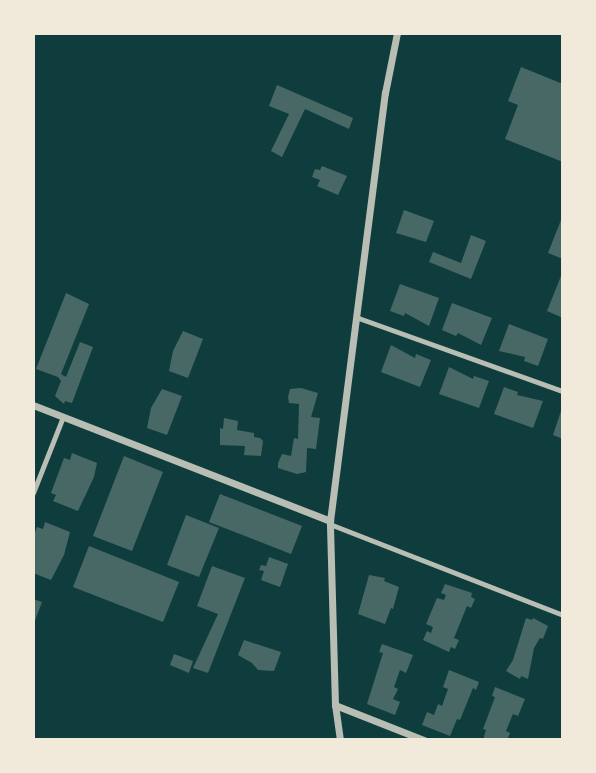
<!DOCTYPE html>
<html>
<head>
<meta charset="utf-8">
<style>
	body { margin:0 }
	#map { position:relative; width:596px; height:773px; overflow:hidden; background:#0f3d3e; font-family:"Noto Sans",sans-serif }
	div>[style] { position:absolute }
	.building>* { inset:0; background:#486865 }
	.service>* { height:4.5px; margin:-2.25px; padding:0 2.25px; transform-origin:2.25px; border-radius:2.25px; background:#b8beb3 }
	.minor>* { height:7px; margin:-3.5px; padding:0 3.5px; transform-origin:3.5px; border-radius:3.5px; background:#b8beb3 }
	span { translate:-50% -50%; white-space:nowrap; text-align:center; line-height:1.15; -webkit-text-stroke:5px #f1e9da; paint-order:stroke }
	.frame { position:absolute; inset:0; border:35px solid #f1e9da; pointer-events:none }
</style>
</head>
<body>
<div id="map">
	<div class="building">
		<div style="clip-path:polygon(521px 67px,563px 84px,563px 162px,505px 139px,518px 105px,508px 101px)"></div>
		<div style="clip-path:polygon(277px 85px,353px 118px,349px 129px,305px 109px,282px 157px,271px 151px,289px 114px,269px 106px)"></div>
		<div style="clip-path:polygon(322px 166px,347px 176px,338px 195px,317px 186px,320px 180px,312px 177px,315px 169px,320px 170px)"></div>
		<div style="clip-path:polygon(404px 210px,434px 221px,426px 242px,396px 233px)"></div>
		<div style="clip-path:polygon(563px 215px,563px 259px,548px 253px)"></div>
		<div style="clip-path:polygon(471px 235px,486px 241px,471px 279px,429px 262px,433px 252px,461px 263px)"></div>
		<div style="clip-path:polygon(563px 271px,563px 318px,547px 311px)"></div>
		<div style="clip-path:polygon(400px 284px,439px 298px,429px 326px,405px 313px,404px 316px,390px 311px)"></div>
		<div style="clip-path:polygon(66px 293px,89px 304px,61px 374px,66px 377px,80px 342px,93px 347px,72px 403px,65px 401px,64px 404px,55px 396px,61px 381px,58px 377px,36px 369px)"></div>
		<div style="clip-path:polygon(452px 303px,492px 318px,481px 345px,458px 333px,456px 336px,442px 330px)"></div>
		<div style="clip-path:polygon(509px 324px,548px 339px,538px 366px,524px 361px,525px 357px,499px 351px)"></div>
		<div style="clip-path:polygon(183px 331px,203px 339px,188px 378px,169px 371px,173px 351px)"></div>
		<div style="clip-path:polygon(391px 345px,415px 358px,416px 354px,431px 360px,420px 387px,381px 372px)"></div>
		<div style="clip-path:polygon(449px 367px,473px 379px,474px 376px,489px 381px,479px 408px,439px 394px)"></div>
		<div style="clip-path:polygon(504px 387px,518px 392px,517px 395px,543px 401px,533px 428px,494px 414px)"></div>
		<div style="clip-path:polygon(301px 388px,318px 393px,311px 417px,320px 418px,316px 449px,307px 448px,306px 472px,297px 474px,278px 468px,278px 463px,282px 454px,291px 456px,294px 438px,298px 439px,299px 404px,289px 403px,288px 397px,290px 389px)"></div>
		<div style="clip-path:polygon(162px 389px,182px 396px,167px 435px,147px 428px,151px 408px)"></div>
		<div style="clip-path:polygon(562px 408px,563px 408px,563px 439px,553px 435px)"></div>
		<div style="clip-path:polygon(224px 418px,238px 421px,237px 430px,254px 433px,254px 437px,260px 438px,263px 441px,261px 456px,244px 455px,245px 446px,220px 445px,220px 428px,223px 429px)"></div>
		<div style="clip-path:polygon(72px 453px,97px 463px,94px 477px,78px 511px,53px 501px,56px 495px,51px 493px,64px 458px,70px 460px)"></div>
		<div style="clip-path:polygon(124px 456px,163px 472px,132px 551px,93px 536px)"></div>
		<div style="clip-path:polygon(220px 494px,302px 526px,291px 554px,209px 522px)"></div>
		<div style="clip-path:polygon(186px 515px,219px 528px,199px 577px,167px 565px)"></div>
		<div style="clip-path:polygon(45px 522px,70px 532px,64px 555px,51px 580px,33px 573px,33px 538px,37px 527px,43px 529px)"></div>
		<div style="clip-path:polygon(89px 546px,179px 582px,163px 622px,73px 587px)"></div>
		<div style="clip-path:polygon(269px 557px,288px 564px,280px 587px,261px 580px,264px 571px,259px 570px,261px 565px,266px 566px)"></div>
		<div style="clip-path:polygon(212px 566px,245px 578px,208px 673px,193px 668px,218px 614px,197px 606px)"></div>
		<div style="clip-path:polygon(369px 575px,385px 578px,384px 581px,399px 587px,393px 609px,391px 608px,385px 624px,358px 614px)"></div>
		<div style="clip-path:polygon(445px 584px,472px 593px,471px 597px,475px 599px,471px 608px,467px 606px,454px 638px,459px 640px,455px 649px,451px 647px,449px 652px,423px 640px,427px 631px,431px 633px,433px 627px,426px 624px,437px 598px,444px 600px,446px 595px,441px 593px)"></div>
		<div style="clip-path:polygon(33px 599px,42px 602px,33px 626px)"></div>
		<div style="clip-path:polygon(526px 618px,532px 620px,533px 618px,548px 626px,543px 639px,540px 638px,534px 648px,528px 679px,521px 676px,520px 679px,506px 671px,513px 660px)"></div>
		<div style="clip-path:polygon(244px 640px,281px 652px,274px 671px,258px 670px,252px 663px,238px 655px)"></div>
		<div style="clip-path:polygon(382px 644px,413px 655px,406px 673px,400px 670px,394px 687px,398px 689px,393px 699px,400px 702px,395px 715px,367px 704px,383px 653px,379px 652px)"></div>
		<div style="clip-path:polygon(174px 654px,193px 661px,189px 673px,170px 665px)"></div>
		<div style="clip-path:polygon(449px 670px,479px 682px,476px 690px,473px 688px,460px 720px,457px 719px,450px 736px,422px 725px,427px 712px,434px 715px,438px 704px,442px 706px,448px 689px,443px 687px)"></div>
		<div style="clip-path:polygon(495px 687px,525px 699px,518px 716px,513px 714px,506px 731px,510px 733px,507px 740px,483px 740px,486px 730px,483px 729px,495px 697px,492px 696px)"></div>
	</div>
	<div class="service">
		<div style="left:356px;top:317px;width:220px;rotate:19.7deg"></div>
		<div style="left:33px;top:493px;width:82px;rotate:-68.5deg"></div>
		<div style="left:330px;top:524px;width:250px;rotate:21.3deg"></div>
	</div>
	<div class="minor">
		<div style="left:33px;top:405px;width:319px;rotate:21.3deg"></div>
		<div style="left:335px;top:705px;width:96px;rotate:21.5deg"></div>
		<div style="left:340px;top:740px;width:35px;rotate:-98deg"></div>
		<div style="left:335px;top:705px;width:184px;rotate:-91.6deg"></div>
		<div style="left:330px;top:521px;width:432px;rotate:-82.7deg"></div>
		<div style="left:385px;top:93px;width:61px;rotate:-78.7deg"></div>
	</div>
	<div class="frame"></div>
</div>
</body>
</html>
